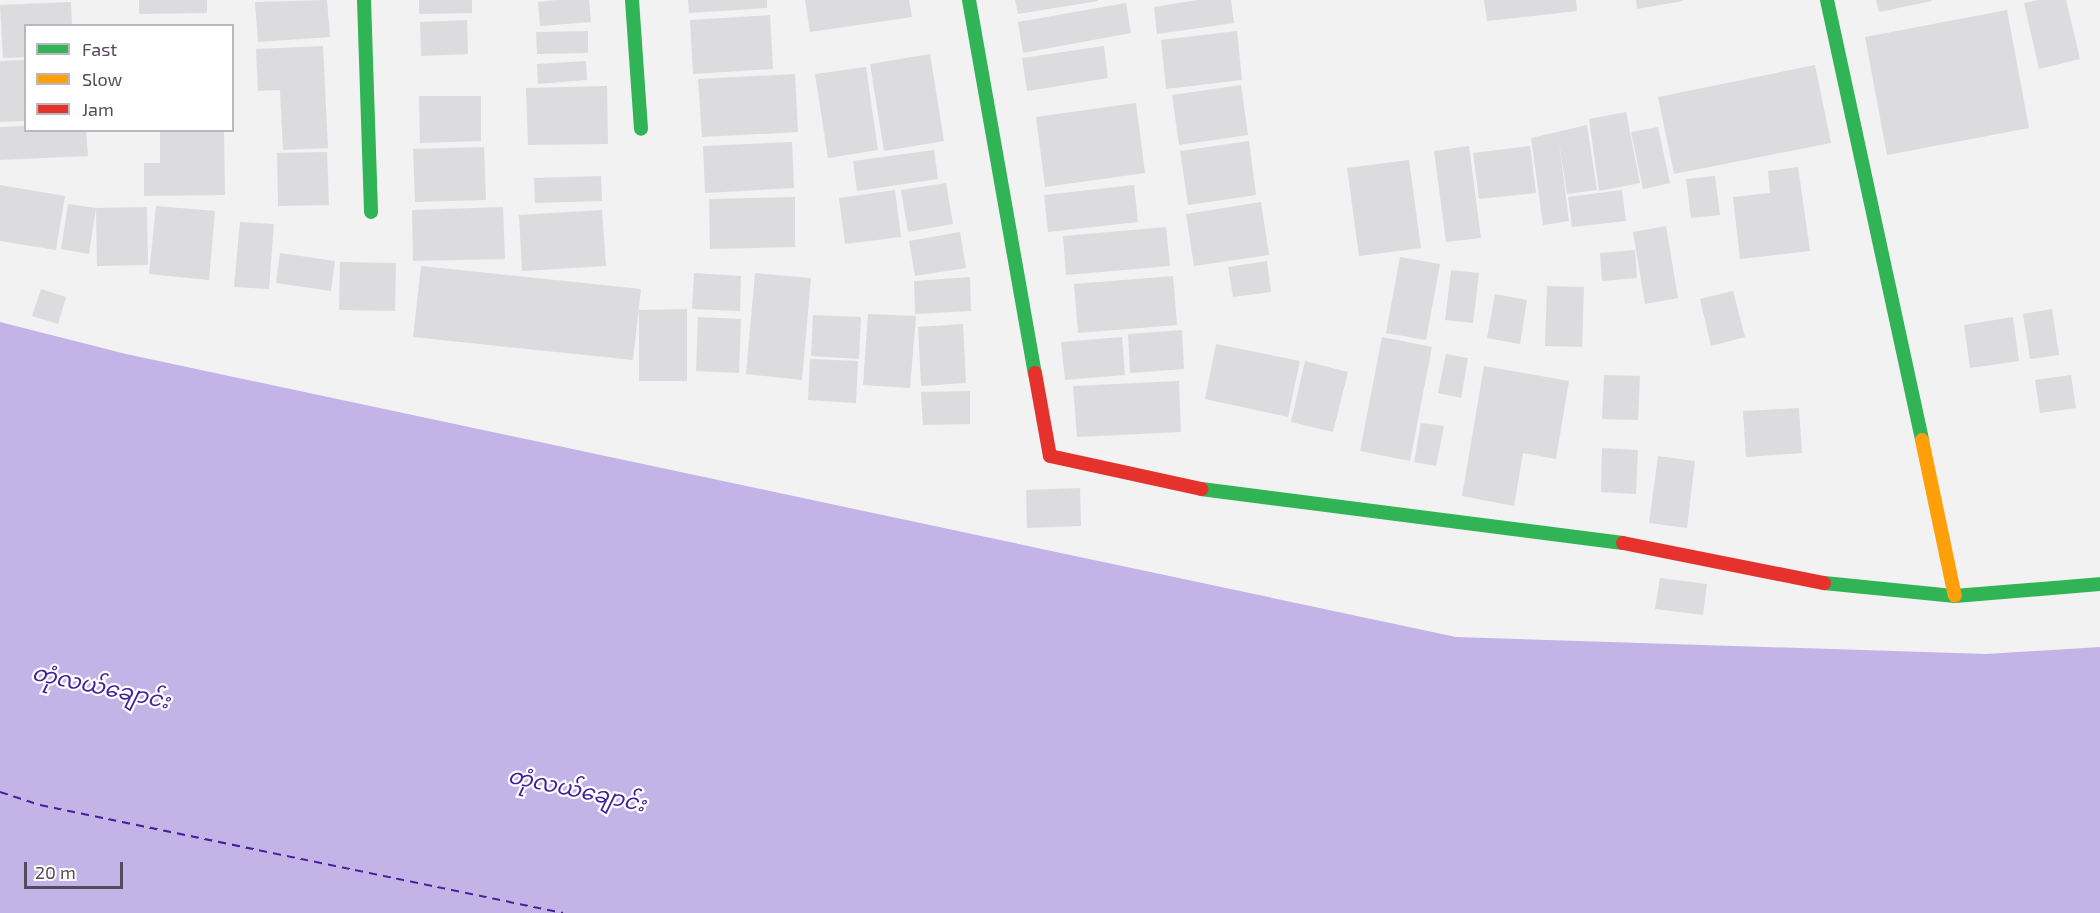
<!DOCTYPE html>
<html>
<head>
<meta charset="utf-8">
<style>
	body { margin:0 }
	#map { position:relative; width:2100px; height:913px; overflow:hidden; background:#f2f2f2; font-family:"Exo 2","Noto Sans Myanmar",sans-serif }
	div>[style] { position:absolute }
	.water>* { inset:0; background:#c4b3e7 }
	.ferry>* { height:1.5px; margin-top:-0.75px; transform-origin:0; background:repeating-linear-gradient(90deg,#471e9c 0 8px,transparent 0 14px) }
	.building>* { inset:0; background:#dcdbde }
	.fast>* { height:14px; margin:-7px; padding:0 7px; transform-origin:7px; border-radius:7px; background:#30b455 }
	.slow>* { height:14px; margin:-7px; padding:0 7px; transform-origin:7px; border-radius:7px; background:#ff9f0a }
	.jam>* { height:14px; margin:-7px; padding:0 7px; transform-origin:7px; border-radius:7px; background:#e5322d }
	span { translate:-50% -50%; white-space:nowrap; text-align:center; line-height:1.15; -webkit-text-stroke:4.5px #fff; paint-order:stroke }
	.water-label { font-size:22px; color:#471e9c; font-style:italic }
	.legend { position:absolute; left:24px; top:24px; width:210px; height:108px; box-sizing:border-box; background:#fff; border:2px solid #bbb7be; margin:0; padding:8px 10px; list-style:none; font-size:18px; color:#554b5c }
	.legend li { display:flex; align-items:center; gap:12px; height:30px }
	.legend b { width:30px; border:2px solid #bbb7be }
	.scale { position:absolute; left:24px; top:862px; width:99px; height:27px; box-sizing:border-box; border:3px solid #554b5c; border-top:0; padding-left:8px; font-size:18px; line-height:21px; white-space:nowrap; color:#554b5c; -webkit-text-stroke:4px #fff; paint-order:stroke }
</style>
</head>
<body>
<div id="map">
	<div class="water">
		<div style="clip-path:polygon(0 322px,126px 354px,1456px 637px,1986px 654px,2100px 647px,2100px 913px,0 913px)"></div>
	</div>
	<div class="ferry">
		<div style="left:0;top:792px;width:42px;rotate:18deg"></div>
		<div style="left:40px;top:805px;width:534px;rotate:11.67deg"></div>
	</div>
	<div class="building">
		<div style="clip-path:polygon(139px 0,207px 0,207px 13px,139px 14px)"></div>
		<div style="clip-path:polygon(327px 0,330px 37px,258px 42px,255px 2px)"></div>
		<div style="clip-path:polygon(419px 0,472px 0,472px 13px,419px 14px)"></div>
		<div style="clip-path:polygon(557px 0,589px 0,591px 22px,540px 26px,538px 2px)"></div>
		<div style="clip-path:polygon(688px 0,767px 0,767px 8px,689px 13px)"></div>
		<div style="clip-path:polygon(805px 0,909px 0,912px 17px,810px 32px)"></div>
		<div style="clip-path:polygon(1015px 0,1098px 0,1098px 1px,1018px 14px)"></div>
		<div style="clip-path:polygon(1197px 0,1231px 0,1234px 23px,1157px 34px,1154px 7px)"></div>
		<div style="clip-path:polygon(1484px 0,1576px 0,1577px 11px,1487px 21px)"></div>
		<div style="clip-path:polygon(1636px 0,1682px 0,1683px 1px,1637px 9px)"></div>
		<div style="clip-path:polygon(1876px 0,1932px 0,1932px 1px,1879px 12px)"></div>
		<div style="clip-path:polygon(2038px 0,2066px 0,2080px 59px,2039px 69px,2024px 3px)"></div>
		<div style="clip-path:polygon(71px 2px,72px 26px,26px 26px,26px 57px,3px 58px,0 5px)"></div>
		<div style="clip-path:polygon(1126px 3px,1131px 33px,1023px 53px,1018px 22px)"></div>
		<div style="clip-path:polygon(2007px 10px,2029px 128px,1887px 155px,1865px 37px)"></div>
		<div style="clip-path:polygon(770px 15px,773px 69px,693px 74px,690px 20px)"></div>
		<div style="clip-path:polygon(467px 20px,468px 54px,421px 56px,420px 22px)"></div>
		<div style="clip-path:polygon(588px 31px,588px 53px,537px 54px,536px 32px)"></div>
		<div style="clip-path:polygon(1237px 31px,1242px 80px,1166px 89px,1161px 40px)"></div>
		<div style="clip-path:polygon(323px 46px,328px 148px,283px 150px,280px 90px,258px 91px,256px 49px)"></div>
		<div style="clip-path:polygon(1104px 46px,1108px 78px,1027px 91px,1022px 58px)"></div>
		<div style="clip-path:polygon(930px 54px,944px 141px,884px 151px,870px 64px)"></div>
		<div style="clip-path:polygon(26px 60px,26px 121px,0 122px,0 61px)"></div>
		<div style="clip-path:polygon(586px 61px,587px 80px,538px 84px,537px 64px)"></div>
		<div style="clip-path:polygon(1815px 65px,1831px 143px,1674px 174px,1658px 97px)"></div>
		<div style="clip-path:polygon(866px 67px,878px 150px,828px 158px,815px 74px)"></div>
		<div style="clip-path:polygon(795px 74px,798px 132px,702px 137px,698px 79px)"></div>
		<div style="clip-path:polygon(1241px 85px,1248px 135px,1179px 145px,1172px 95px)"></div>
		<div style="clip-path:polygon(607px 86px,608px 144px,528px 145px,526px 88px)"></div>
		<div style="clip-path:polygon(419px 96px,481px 96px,481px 141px,420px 143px)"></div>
		<div style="clip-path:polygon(1136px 103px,1145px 173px,1045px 187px,1036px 117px)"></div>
		<div style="clip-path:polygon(1626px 112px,1640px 183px,1599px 191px,1589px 119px)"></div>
		<div style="clip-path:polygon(1587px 125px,1597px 190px,1567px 194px,1559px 142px,1569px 221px,1543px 225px,1531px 138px)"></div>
		<div style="clip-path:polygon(26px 126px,26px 130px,86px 130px,88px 156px,0 160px,0 127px)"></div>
		<div style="clip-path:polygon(1658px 127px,1670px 183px,1643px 189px,1631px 132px)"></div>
		<div style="clip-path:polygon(160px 130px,224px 130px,225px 195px,144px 196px,144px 163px,160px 163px)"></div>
		<div style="clip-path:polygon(1249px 141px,1256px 195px,1188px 205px,1180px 151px)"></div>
		<div style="clip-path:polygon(792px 142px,794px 188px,705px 193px,703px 146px)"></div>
		<div style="clip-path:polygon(1469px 146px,1481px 238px,1446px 242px,1434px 151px)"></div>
		<div style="clip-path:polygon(1530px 146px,1536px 193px,1479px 199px,1473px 153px)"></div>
		<div style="clip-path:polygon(484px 147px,486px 200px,415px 202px,413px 149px)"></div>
		<div style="clip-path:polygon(934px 150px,938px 179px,857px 191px,853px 161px)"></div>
		<div style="clip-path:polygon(327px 152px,329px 205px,278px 206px,277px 153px)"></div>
		<div style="clip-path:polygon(1409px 160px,1421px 248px,1359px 256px,1347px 168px)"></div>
		<div style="clip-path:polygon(1798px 167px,1810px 251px,1740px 259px,1733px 197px,1770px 193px,1768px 171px)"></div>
		<div style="clip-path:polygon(601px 176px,602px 201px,535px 203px,534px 178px)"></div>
		<div style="clip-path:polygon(1715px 176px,1720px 215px,1691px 218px,1686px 179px)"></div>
		<div style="clip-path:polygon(946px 183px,953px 224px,908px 232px,901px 190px)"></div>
		<div style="clip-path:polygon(0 185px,65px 196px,56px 250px,0 241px)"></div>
		<div style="clip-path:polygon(1134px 185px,1138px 222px,1048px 232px,1044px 195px)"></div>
		<div style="clip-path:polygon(895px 190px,901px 237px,845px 244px,839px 198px)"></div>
		<div style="clip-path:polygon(1622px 190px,1626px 221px,1572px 227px,1568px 197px)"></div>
		<div style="clip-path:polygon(795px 197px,795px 247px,710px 249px,709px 199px)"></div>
		<div style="clip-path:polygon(1261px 202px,1269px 255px,1194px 266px,1186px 214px)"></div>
		<div style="clip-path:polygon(68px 204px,96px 208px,89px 254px,61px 249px)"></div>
		<div style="clip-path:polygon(156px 206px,215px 211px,209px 280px,149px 274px)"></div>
		<div style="clip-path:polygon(147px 207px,148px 265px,97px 266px,96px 208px)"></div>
		<div style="clip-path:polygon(503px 207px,505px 259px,413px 261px,412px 210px)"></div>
		<div style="clip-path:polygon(602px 210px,606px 266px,522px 271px,519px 215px)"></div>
		<div style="clip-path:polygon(240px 222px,274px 224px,269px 289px,234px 287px)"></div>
		<div style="clip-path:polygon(1666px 226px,1678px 298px,1645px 304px,1633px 232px)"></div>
		<div style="clip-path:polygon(1166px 227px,1170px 266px,1066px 275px,1063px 236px)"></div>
		<div style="clip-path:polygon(960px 232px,966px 268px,915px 276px,909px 241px)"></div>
		<div style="clip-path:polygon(1635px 250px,1637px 278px,1602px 281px,1600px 253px)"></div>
		<div style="clip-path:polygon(280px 253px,335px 261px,331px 291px,276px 283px)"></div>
		<div style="clip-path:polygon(1400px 257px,1440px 264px,1426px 340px,1386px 333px)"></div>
		<div style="clip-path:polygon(1267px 261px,1271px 292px,1233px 297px,1228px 267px)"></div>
		<div style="clip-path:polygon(340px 262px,396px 263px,395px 311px,339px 310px)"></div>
		<div style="clip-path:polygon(421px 266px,641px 289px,633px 360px,413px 337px)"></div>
		<div style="clip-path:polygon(1451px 270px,1479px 273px,1473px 323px,1445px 320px)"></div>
		<div style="clip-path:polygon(694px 273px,741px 276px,740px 311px,692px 309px)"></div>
		<div style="clip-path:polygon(755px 273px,811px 278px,802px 380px,746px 374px)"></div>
		<div style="clip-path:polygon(1173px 276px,1177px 325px,1078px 333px,1074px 284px)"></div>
		<div style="clip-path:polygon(970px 277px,971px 311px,915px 314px,914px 281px)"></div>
		<div style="clip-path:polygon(1547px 286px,1584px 287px,1582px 347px,1545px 346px)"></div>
		<div style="clip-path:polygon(41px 289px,66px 297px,58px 324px,32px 316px)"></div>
		<div style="clip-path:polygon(1733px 291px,1745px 337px,1711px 346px,1700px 299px)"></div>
		<div style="clip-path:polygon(1495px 294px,1527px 300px,1520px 344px,1487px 338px)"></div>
		<div style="clip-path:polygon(687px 309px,687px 381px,639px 381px,639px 310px)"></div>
		<div style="clip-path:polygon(2052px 309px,2059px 355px,2030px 359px,2023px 314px)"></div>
		<div style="clip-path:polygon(868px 314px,916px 316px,910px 388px,863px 385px)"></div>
		<div style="clip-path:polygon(813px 315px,861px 317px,859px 359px,811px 356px)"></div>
		<div style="clip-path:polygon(698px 317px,741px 319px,739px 373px,696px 371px)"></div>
		<div style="clip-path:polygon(2013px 317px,2019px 361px,1970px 368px,1964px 325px)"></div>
		<div style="clip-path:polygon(963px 324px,966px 383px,921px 386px,918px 327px)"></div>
		<div style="clip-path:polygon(1182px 330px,1184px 369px,1130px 373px,1128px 334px)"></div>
		<div style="clip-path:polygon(1122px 337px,1125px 375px,1065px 380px,1061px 342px)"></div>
		<div style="clip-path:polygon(1382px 337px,1432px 347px,1410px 461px,1360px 451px)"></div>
		<div style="clip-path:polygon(1216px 344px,1300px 361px,1288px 417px,1205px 399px)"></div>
		<div style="clip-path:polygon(1446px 354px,1468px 358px,1461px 398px,1438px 393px)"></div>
		<div style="clip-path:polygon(810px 359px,858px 361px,856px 403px,808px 400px)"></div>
		<div style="clip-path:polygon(1305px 361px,1348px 372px,1333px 432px,1291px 422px)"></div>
		<div style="clip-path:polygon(1484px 366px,1569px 381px,1556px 459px,1523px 453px,1514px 506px,1462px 496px)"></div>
		<div style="clip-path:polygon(1604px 375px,1640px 376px,1638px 420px,1602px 419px)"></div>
		<div style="clip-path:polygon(2071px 375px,2076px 408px,2040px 413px,2035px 380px)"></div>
		<div style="clip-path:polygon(1179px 381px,1181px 432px,1077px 437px,1073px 386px)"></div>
		<div style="clip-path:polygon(970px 391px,970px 424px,923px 425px,921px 392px)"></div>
		<div style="clip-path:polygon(1799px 408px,1802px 453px,1746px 457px,1743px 411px)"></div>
		<div style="clip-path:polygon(1421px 423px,1444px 426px,1436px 466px,1414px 462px)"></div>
		<div style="clip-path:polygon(1602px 448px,1638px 450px,1636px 494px,1601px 492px)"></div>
		<div style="clip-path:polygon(1658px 456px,1695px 461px,1687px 528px,1649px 523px)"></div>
		<div style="clip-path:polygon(1080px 488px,1081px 526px,1027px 528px,1026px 490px)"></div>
		<div style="clip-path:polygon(1660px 578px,1707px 584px,1703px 615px,1655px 609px)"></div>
	</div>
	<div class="fast">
		<div style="left:364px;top:0;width:212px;rotate:88.1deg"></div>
		<div style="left:632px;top:0;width:129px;rotate:86deg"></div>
		<div style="left:969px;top:0;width:379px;rotate:80deg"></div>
		<div style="left:1827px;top:0;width:450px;rotate:77.8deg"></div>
		<div style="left:1201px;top:489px;width:425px;rotate:7.3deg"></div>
		<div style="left:1824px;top:583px;width:132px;rotate:5.7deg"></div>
		<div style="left:1955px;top:596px;width:145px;rotate:-4.7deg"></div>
	</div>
	<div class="slow">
		<div style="left:1922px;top:440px;width:159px;rotate:78.1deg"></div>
	</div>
	<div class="jam">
		<div style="left:1035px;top:373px;width:84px;rotate:79.8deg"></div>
		<div style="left:1050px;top:456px;width:155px;rotate:12.3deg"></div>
		<div style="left:1623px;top:543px;width:205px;rotate:11.3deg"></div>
	</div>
	<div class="water-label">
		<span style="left:101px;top:686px;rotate:12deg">တုံလယ်ချောင်း</span>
		<span style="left:577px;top:789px;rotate:12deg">တုံလယ်ချောင်း</span>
	</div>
	<ul class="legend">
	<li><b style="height:8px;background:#30b455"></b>Fast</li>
	<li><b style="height:8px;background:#ff9f0a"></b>Slow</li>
	<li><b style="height:8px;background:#e5322d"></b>Jam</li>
	</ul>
	<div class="scale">20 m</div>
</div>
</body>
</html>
